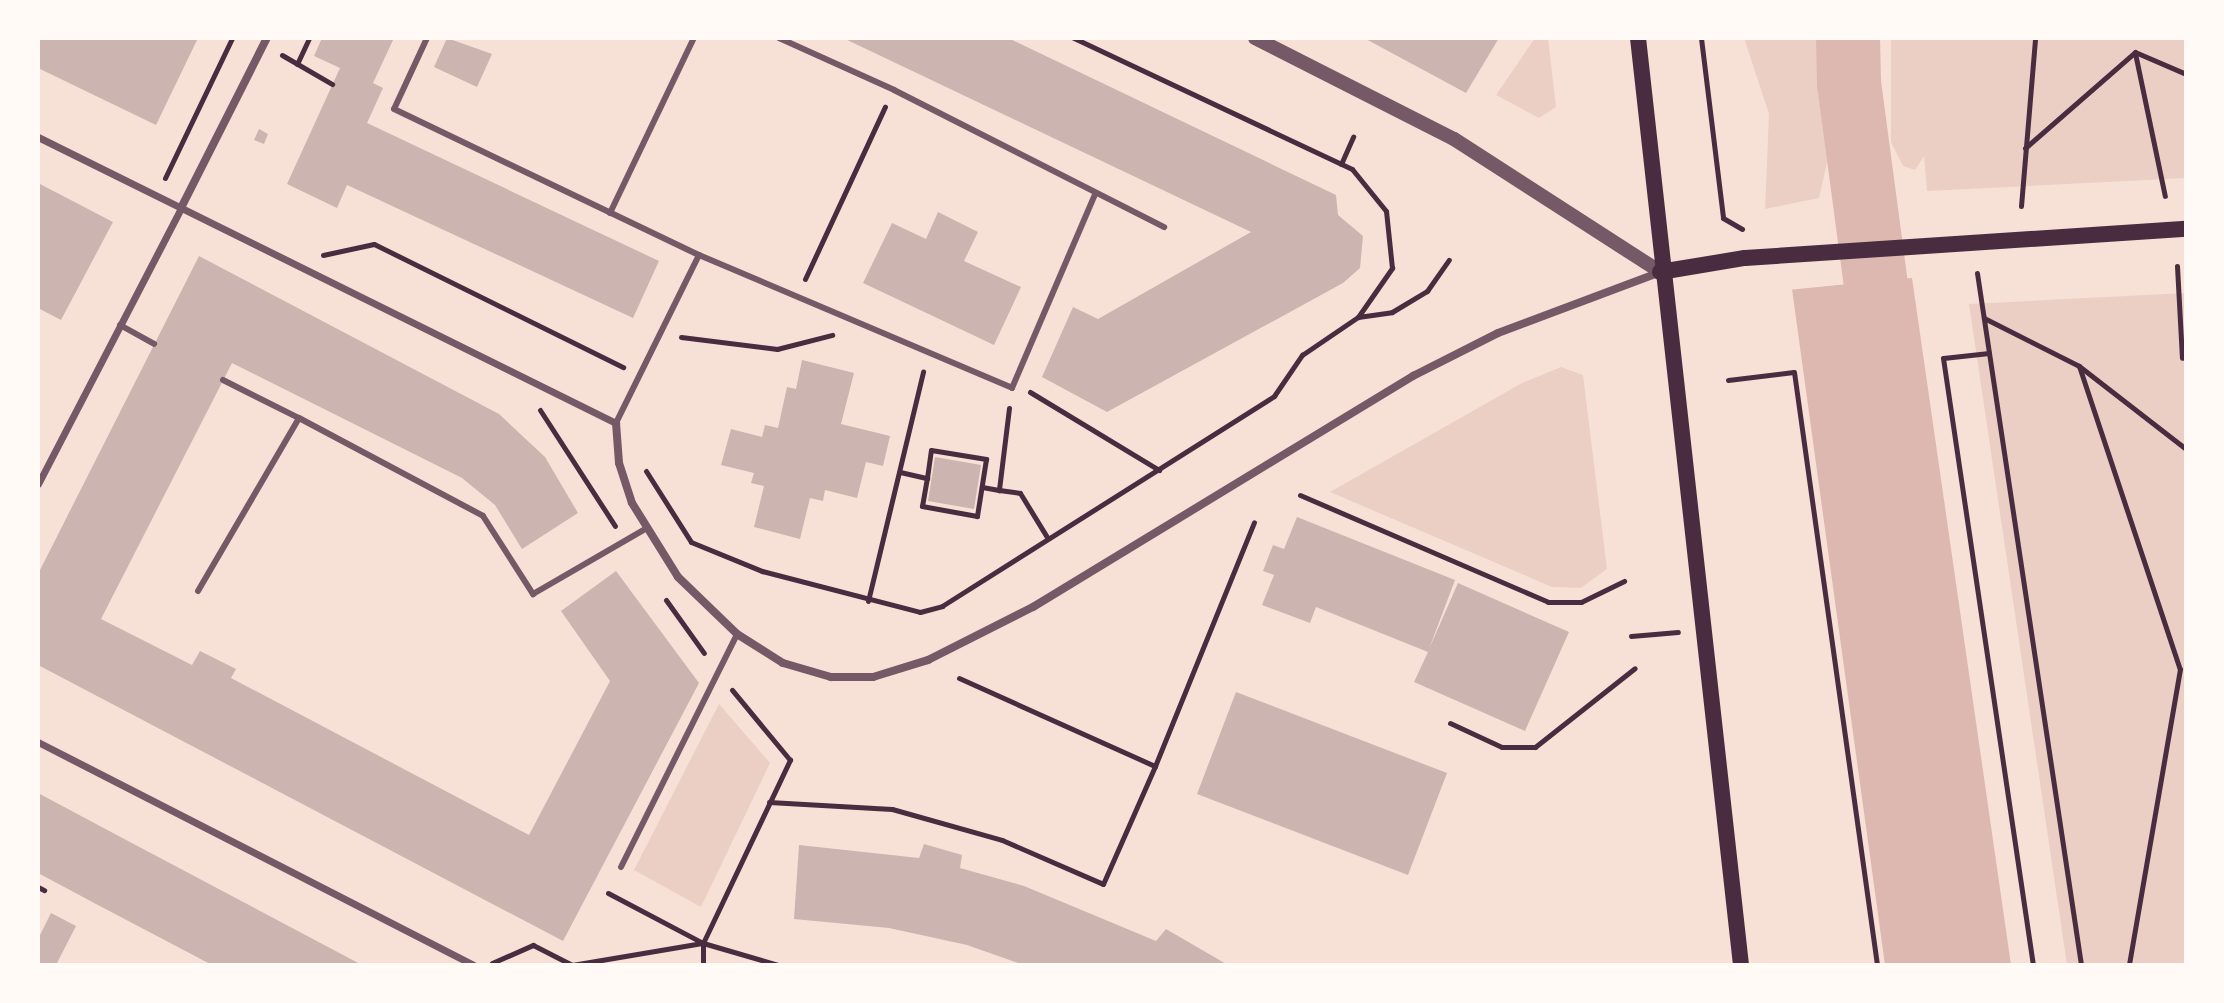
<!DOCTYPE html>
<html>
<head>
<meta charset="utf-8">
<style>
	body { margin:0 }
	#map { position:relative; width:2224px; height:1003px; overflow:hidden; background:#f7e1d7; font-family:"Noto Sans",sans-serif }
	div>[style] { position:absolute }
	.green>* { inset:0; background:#ebcfc5 }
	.water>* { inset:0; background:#dcb8b0 }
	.pier>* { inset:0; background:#f7e1d7 }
	.river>* { height:64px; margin:-32px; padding:0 32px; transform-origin:32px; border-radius:32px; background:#dcb8b0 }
	.building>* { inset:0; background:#ccb4b1 }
	.path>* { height:5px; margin:-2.5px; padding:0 2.5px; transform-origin:2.5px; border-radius:2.5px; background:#4a2c40 }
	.service>* { height:6px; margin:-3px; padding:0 3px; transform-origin:3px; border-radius:3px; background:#755966 }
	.pedestrian>* { height:7px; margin:-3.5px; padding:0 3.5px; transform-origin:3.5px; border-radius:3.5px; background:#755966 }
	.minor>* { height:8px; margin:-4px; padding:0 4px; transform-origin:4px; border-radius:4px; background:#755966 }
	.tertiary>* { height:14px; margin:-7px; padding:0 7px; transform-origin:7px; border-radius:7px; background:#755966 }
	.secondary>* { height:16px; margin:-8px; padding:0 8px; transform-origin:8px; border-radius:8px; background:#4a2c40 }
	span { translate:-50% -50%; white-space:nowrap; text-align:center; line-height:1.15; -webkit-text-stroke:6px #fffaf5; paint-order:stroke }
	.frame { position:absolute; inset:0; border:40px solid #fffaf5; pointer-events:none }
</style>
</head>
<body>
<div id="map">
	<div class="green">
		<div style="clip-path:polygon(1535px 38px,1548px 38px,1556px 107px,1539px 118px,1496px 95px)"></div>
		<div style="clip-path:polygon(1744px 38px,1843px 38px,1853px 85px,1833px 136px,1819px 198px,1765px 209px,1769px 114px)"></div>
		<div style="clip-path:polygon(1891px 38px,2186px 38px,2186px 178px,1927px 191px,1924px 156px,1915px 170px,1903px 166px,1891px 142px)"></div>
		<div style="clip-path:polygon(2186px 293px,2186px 965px,2067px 965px,1969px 304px)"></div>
		<div style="clip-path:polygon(1561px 367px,1583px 375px,1607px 569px,1581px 588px,1552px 587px,1330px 492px,1522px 383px)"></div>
		<div style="clip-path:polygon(719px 704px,770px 763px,701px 907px,634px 870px)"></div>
	</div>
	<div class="water">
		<div style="clip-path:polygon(1912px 278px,2011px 965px,1885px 965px,1792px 289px)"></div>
	</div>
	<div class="pier">
		<div style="clip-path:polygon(1911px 274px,1916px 277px,1788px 290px,1792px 285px)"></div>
	</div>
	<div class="river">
		<div style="left:1848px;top:38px;width:45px;rotate:88.7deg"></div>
		<div style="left:1849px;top:83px;width:289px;rotate:82.4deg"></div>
	</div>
	<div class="building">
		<div style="clip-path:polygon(38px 38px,125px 40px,198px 38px,156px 125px,38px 68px)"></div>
		<div style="clip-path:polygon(322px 38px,394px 38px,373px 83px,383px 88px,367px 123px,659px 261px,633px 318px,347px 185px,337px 208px,287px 184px,340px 68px,314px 56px)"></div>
		<div style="clip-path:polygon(447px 38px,492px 54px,477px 87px,434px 67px)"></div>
		<div style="clip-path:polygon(843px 38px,1008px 38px,1336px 195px,1338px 215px,1363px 236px,1360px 268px,1343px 283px,1107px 412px,1042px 377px,1073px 307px,1098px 319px,1251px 232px)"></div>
		<div style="clip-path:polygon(1364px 38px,1499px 38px,1466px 93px)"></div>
		<div style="clip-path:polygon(259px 129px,268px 134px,264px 144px,254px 140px)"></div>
		<div style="clip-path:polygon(38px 183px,113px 222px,61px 320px,38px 308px)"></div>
		<div style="clip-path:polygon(938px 212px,978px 232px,964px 261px,1021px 287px,994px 345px,863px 283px,892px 223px,926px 239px)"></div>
		<div style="clip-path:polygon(199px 256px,499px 414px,545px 457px,578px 513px,522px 549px,495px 505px,462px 478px,232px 363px,101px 619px,192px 665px,200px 651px,236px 669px,231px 678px,529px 835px,610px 681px,561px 611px,616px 571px,699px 683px,563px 941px,38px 665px,38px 574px)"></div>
		<div style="clip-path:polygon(802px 360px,854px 373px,841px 424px,890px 436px,883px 466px,866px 462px,857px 498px,825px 490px,823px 501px,810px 498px,800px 539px,754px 527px,764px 486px,751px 483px,754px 473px,721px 465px,731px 429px,762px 437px,765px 425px,778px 428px,787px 387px,796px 389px)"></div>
		<div style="clip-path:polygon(935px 457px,981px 465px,974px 509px,928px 501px)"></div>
		<div style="clip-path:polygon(1297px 517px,1455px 580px,1429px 649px,1458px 583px,1569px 632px,1525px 731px,1414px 682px,1428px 652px,1316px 607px,1310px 623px,1262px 605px,1274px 575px,1263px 571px,1273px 545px,1284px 549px)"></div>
		<div style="clip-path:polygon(1236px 692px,1447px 773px,1408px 875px,1197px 794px)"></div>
		<div style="clip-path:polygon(38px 793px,113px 833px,362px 965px,212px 965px,96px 904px,38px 873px)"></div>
		<div style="clip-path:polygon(924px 844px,962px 855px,960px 868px,1024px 886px,1156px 941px,1166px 929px,1228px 965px,1024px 965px,967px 945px,889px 928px,794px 919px,799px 845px,919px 858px)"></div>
		<div style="clip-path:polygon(51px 913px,76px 926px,56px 965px,38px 965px,38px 939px)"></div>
	</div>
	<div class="path">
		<div style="left:1701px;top:38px;width:181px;rotate:83deg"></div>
		<div style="left:1723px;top:218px;width:22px;rotate:30deg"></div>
		<div style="left:2135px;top:53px;width:146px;rotate:78.2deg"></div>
		<div style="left:282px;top:55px;width:58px;rotate:30.1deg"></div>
		<div style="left:297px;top:64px;width:29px;rotate:-65deg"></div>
		<div style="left:2025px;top:148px;width:146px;rotate:-41.1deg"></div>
		<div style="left:2135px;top:52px;width:56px;rotate:23.3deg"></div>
		<div style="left:1341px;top:164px;width:30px;rotate:-66deg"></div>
		<div style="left:165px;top:178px;width:155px;rotate:-64.4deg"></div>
		<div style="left:2021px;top:206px;width:169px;rotate:-85.2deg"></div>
		<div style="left:323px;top:255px;width:52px;rotate:-12.2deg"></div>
		<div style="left:374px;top:244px;width:278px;rotate:26.3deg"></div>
		<div style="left:2177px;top:266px;width:92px;rotate:86.9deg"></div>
		<div style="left:1977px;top:273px;width:700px;rotate:81.45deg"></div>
		<div style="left:805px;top:279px;width:190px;rotate:-65.1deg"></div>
		<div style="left:1358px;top:317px;width:34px;rotate:-8deg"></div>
		<div style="left:1392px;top:312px;width:41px;rotate:-31deg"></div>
		<div style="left:1427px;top:291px;width:38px;rotate:-55deg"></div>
		<div style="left:1984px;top:318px;width:106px;rotate:26.8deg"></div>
		<div style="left:2079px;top:366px;width:135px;rotate:37.8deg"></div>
		<div style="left:681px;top:337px;width:97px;rotate:7.1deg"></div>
		<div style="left:777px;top:349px;width:57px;rotate:-14.3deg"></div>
		<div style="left:1989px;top:353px;width:46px;rotate:173.8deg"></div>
		<div style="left:1943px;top:358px;width:614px;rotate:81.57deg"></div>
		<div style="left:2079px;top:366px;width:319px;rotate:71.6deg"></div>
		<div style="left:2180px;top:669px;width:298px;rotate:99.8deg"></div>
		<div style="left:1728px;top:380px;width:66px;rotate:-6.9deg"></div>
		<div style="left:1794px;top:372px;width:599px;rotate:82.03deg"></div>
		<div style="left:1030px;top:392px;width:151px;rotate:31.2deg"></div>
		<div style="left:1009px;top:408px;width:83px;rotate:97deg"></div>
		<div style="left:999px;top:490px;width:21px;rotate:8deg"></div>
		<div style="left:1020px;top:493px;width:52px;rotate:58.5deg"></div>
		<div style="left:540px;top:410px;width:138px;rotate:57.1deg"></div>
		<div style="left:646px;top:471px;width:84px;rotate:57.6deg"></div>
		<div style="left:691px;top:542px;width:77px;rotate:22.2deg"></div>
		<div style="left:762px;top:571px;width:163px;rotate:14.5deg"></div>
		<div style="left:920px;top:612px;width:23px;rotate:-15deg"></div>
		<div style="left:942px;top:606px;width:393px;rotate:-32.3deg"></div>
		<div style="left:1274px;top:396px;width:50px;rotate:-55.7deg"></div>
		<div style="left:1302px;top:355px;width:68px;rotate:-34.2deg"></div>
		<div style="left:1358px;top:317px;width:60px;rotate:-55.2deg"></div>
		<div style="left:1392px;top:268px;width:57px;rotate:-96deg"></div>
		<div style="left:1386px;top:211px;width:54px;rotate:-129deg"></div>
		<div style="left:1352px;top:169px;width:308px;rotate:-154.8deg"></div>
		<div style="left:900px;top:472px;width:28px;rotate:13deg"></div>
		<div style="left:927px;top:478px;width:28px;rotate:-82deg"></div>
		<div style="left:931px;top:450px;width:56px;rotate:9.3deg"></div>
		<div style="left:986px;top:459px;width:58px;rotate:99deg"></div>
		<div style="left:977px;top:516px;width:56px;rotate:-169.7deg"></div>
		<div style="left:922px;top:506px;width:28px;rotate:-80deg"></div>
		<div style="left:982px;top:487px;width:17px;rotate:10deg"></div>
		<div style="left:1300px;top:495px;width:270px;rotate:23.3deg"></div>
		<div style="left:1548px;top:602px;width:33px"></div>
		<div style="left:1581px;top:602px;width:48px;rotate:-26deg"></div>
		<div style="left:666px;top:600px;width:65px;rotate:54.4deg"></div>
		<div style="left:868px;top:601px;width:236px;rotate:-76.5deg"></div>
		<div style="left:1631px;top:636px;width:47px;rotate:-4.9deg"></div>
		<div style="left:959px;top:678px;width:215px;rotate:24.2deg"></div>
		<div style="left:1155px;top:766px;width:263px;rotate:-67.9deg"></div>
		<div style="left:1450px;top:723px;width:57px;rotate:24.8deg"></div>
		<div style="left:1502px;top:747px;width:33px"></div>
		<div style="left:1535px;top:747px;width:127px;rotate:-38.3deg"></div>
		<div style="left:769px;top:802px;width:123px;rotate:3.3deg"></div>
		<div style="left:892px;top:809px;width:114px;rotate:15.7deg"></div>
		<div style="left:1002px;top:840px;width:110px;rotate:23.5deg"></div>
		<div style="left:1103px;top:884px;width:129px;rotate:-66.2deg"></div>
		<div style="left:38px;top:887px;width:7px;rotate:27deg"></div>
		<div style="left:608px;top:893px;width:107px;rotate:27.8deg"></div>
		<div style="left:703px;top:943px;width:78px;rotate:16.3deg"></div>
		<div style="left:492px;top:963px;width:45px;rotate:-23.7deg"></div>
		<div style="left:533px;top:945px;width:44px;rotate:27.1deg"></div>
		<div style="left:572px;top:965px;width:132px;rotate:-9.6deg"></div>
		<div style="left:703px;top:965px;width:22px;rotate:-90deg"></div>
		<div style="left:703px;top:943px;width:203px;rotate:-64.6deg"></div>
		<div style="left:790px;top:760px;width:91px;rotate:-129.6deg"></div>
		<div style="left:2112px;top:965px;width:18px"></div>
	</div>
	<div class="service">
		<div style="left:427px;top:38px;width:78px;rotate:114.9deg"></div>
		<div style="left:394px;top:109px;width:338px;rotate:25.6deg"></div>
		<div style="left:699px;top:255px;width:187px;rotate:116.3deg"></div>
		<div style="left:779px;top:38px;width:126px;rotate:24.3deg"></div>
		<div style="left:894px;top:90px;width:303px;rotate:26.9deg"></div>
		<div style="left:610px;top:213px;width:194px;rotate:-64.4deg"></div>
		<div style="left:699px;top:255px;width:340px;rotate:23deg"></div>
		<div style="left:1012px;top:388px;width:211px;rotate:-66.8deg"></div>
		<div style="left:120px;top:325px;width:39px;rotate:29deg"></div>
		<div style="left:223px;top:380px;width:85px;rotate:26.6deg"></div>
		<div style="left:198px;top:591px;width:200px;rotate:-59.7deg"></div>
		<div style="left:299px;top:418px;width:208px;rotate:28deg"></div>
		<div style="left:483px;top:516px;width:93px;rotate:57.3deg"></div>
		<div style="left:533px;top:594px;width:129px;rotate:-30.1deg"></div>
		<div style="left:621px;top:867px;width:260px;rotate:-63.5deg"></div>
	</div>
	<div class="pedestrian">
		<div style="left:38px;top:137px;width:645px;rotate:26.33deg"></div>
		<div style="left:38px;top:484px;width:311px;rotate:-62.6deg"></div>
		<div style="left:38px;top:742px;width:489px;rotate:27.1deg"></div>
	</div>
	<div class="minor">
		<div style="left:181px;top:208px;width:191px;rotate:-63.2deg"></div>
		<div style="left:616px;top:423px;width:40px;rotate:85.7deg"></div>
		<div style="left:619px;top:463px;width:42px;rotate:72deg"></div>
		<div style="left:632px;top:503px;width:87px;rotate:58.1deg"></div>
		<div style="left:678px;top:577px;width:82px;rotate:44deg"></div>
		<div style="left:737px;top:634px;width:54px;rotate:32.2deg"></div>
		<div style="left:783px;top:663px;width:50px;rotate:16.3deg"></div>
		<div style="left:831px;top:677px;width:42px"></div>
		<div style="left:873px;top:677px;width:58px;rotate:-17.2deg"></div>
		<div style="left:928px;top:660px;width:118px;rotate:-26.8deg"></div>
		<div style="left:1033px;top:607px;width:445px;rotate:-31.3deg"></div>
		<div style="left:1413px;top:376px;width:95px;rotate:-26.8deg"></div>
		<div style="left:1498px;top:333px;width:173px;rotate:-20.6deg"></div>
	</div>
	<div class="tertiary">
		<div style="left:1255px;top:38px;width:223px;rotate:26.9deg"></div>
		<div style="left:1454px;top:139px;width:245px;rotate:32.8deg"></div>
	</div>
	<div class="secondary">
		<div style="left:1638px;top:38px;width:933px;rotate:83.66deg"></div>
		<div style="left:1660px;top:272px;width:86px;rotate:-9.4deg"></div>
		<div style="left:1745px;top:258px;width:442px;rotate:-3.8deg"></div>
	</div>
	<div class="frame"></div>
</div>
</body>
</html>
